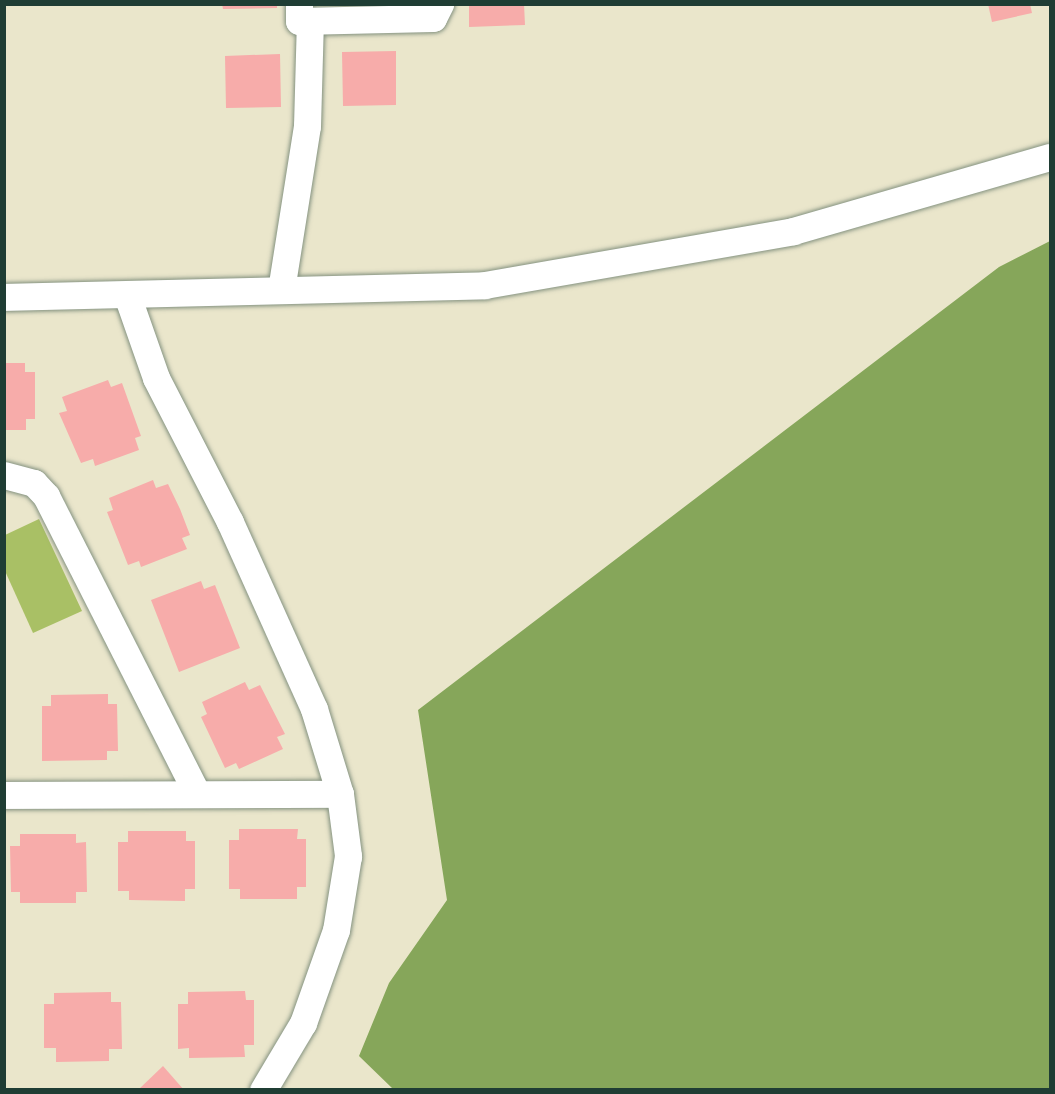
<!DOCTYPE html>
<html>
<head>
<meta charset="utf-8">
<style>
	body { margin:0 }
	#map { position:relative; width:1055px; height:1094px; overflow:hidden; background:#eae6cb; font-family:Kalam,sans-serif }
	div>[style] { position:absolute }
	.green>* { inset:0; background:#a9c065 }
	.forest>* { inset:0; background:#86a65a }
	.building>* { inset:0; background:#f7acaa }
	.roads { filter:drop-shadow(0 0 2px #849280) drop-shadow(0 0 2px #849280) }
	.minor>* { height:27px; margin:-13.5px; padding:0 13.5px; transform-origin:13.5px; border-radius:13.5px; background:#fff }
	span { translate:-50% -50%; white-space:nowrap; text-align:center; line-height:1.15; -webkit-text-stroke:6px #f6f6f2; paint-order:stroke }
	.frame { position:absolute; inset:0; border:6px solid #1f3d34; pointer-events:none }
</style>
</head>
<body>
<div id="map">
	<div class="green">
		<div style="clip-path:polygon(39px 519px,82px 611px,33px 633px,5px 571px,5px 535px)"></div>
	</div>
	<div class="forest">
		<div style="clip-path:polygon(1050px 241px,1050px 1089px,393px 1089px,359px 1056px,389px 983px,447px 900px,418px 710px,999px 267px)"></div>
	</div>
	<div class="building">
		<div style="clip-path:polygon(222px 4px,277px 4px,277px 8px,223px 9px)"></div>
		<div style="clip-path:polygon(469px 4px,524px 4px,525px 25px,469px 27px)"></div>
		<div style="clip-path:polygon(988px 4px,1030px 4px,1032px 13px,992px 22px)"></div>
		<div style="clip-path:polygon(396px 51px,396px 105px,343px 106px,342px 52px)"></div>
		<div style="clip-path:polygon(280px 54px,281px 107px,226px 108px,225px 56px)"></div>
		<div style="clip-path:polygon(4px 363px,25px 363px,25px 372px,35px 372px,35px 419px,26px 419px,26px 430px,4px 430px)"></div>
		<div style="clip-path:polygon(108px 380px,111px 387px,122px 383px,141px 436px,135px 438px,139px 450px,95px 466px,93px 459px,81px 463px,59px 413px,67px 411px,62px 397px)"></div>
		<div style="clip-path:polygon(153px 480px,156px 488px,168px 484px,180px 509px,190px 535px,182px 538px,187px 549px,141px 567px,139px 561px,128px 565px,107px 512px,113px 510px,109px 498px)"></div>
		<div style="clip-path:polygon(201px 581px,204px 589px,215px 585px,240px 648px,179px 672px,151px 600px)"></div>
		<div style="clip-path:polygon(245px 682px,249px 690px,260px 685px,285px 734px,277px 737px,283px 749px,239px 769px,236px 763px,225px 768px,201px 717px,207px 714px,202px 702px)"></div>
		<div style="clip-path:polygon(108px 694px,108px 704px,117px 704px,118px 751px,107px 751px,107px 760px,42px 761px,42px 706px,51px 706px,51px 695px)"></div>
		<div style="clip-path:polygon(239px 829px,298px 829px,297px 839px,306px 839px,306px 887px,297px 887px,297px 899px,240px 899px,240px 889px,229px 889px,229px 840px,239px 840px)"></div>
		<div style="clip-path:polygon(128px 831px,186px 831px,186px 841px,195px 841px,195px 889px,185px 889px,185px 901px,129px 900px,129px 891px,118px 891px,118px 842px,128px 842px)"></div>
		<div style="clip-path:polygon(20px 834px,76px 834px,76px 843px,86px 842px,87px 892px,76px 892px,76px 903px,20px 903px,20px 892px,11px 892px,10px 846px,20px 846px)"></div>
		<div style="clip-path:polygon(245px 991px,246px 1000px,254px 1000px,254px 1045px,244px 1045px,245px 1057px,189px 1058px,189px 1048px,178px 1049px,178px 1004px,188px 1004px,188px 992px)"></div>
		<div style="clip-path:polygon(111px 992px,111px 1002px,121px 1002px,122px 1049px,109px 1049px,109px 1061px,56px 1062px,56px 1048px,44px 1048px,44px 1004px,54px 1004px,54px 993px)"></div>
		<div style="clip-path:polygon(163px 1066px,184px 1090px,138px 1090px)"></div>
	</div>
	<div class="roads">
		<div class="minor">
			<div style="left:299px;top:4px;width:17px;rotate:90deg"></div>
			<div style="left:299px;top:21px;width:134px;rotate:-1.3deg"></div>
			<div style="left:433px;top:18px;width:16px;rotate:-63deg"></div>
			<div style="left:281px;top:290px;width:166px;rotate:-81deg"></div>
			<div style="left:307px;top:126px;width:105px;rotate:-88.4deg"></div>
			<div style="left:127px;top:295px;width:88px;rotate:70.7deg"></div>
			<div style="left:156px;top:378px;width:162px;rotate:62.8deg"></div>
			<div style="left:230px;top:522px;width:205px;rotate:65.8deg"></div>
			<div style="left:314px;top:709px;width:89px;rotate:73deg"></div>
			<div style="left:340px;top:794px;width:63px;rotate:82.6deg"></div>
			<div style="left:348px;top:856px;width:75px;rotate:99.2deg"></div>
			<div style="left:336px;top:930px;width:99px;rotate:109.5deg"></div>
			<div style="left:303px;top:1023px;width:78px;rotate:120.8deg"></div>
			<div style="left:4px;top:297px;width:481px;rotate:-1.4deg"></div>
			<div style="left:485px;top:285px;width:313px;rotate:-9.9deg"></div>
			<div style="left:793px;top:231px;width:267px;rotate:-16.1deg"></div>
			<div style="left:4px;top:475px;width:31px;rotate:15deg"></div>
			<div style="left:34px;top:483px;width:18px;rotate:47deg"></div>
			<div style="left:46px;top:496px;width:333px;rotate:63.1deg"></div>
			<div style="left:4px;top:795px;width:336px;rotate:-0.2deg"></div>
		</div>
	</div>
	<div class="frame"></div>
</div>
</body>
</html>
